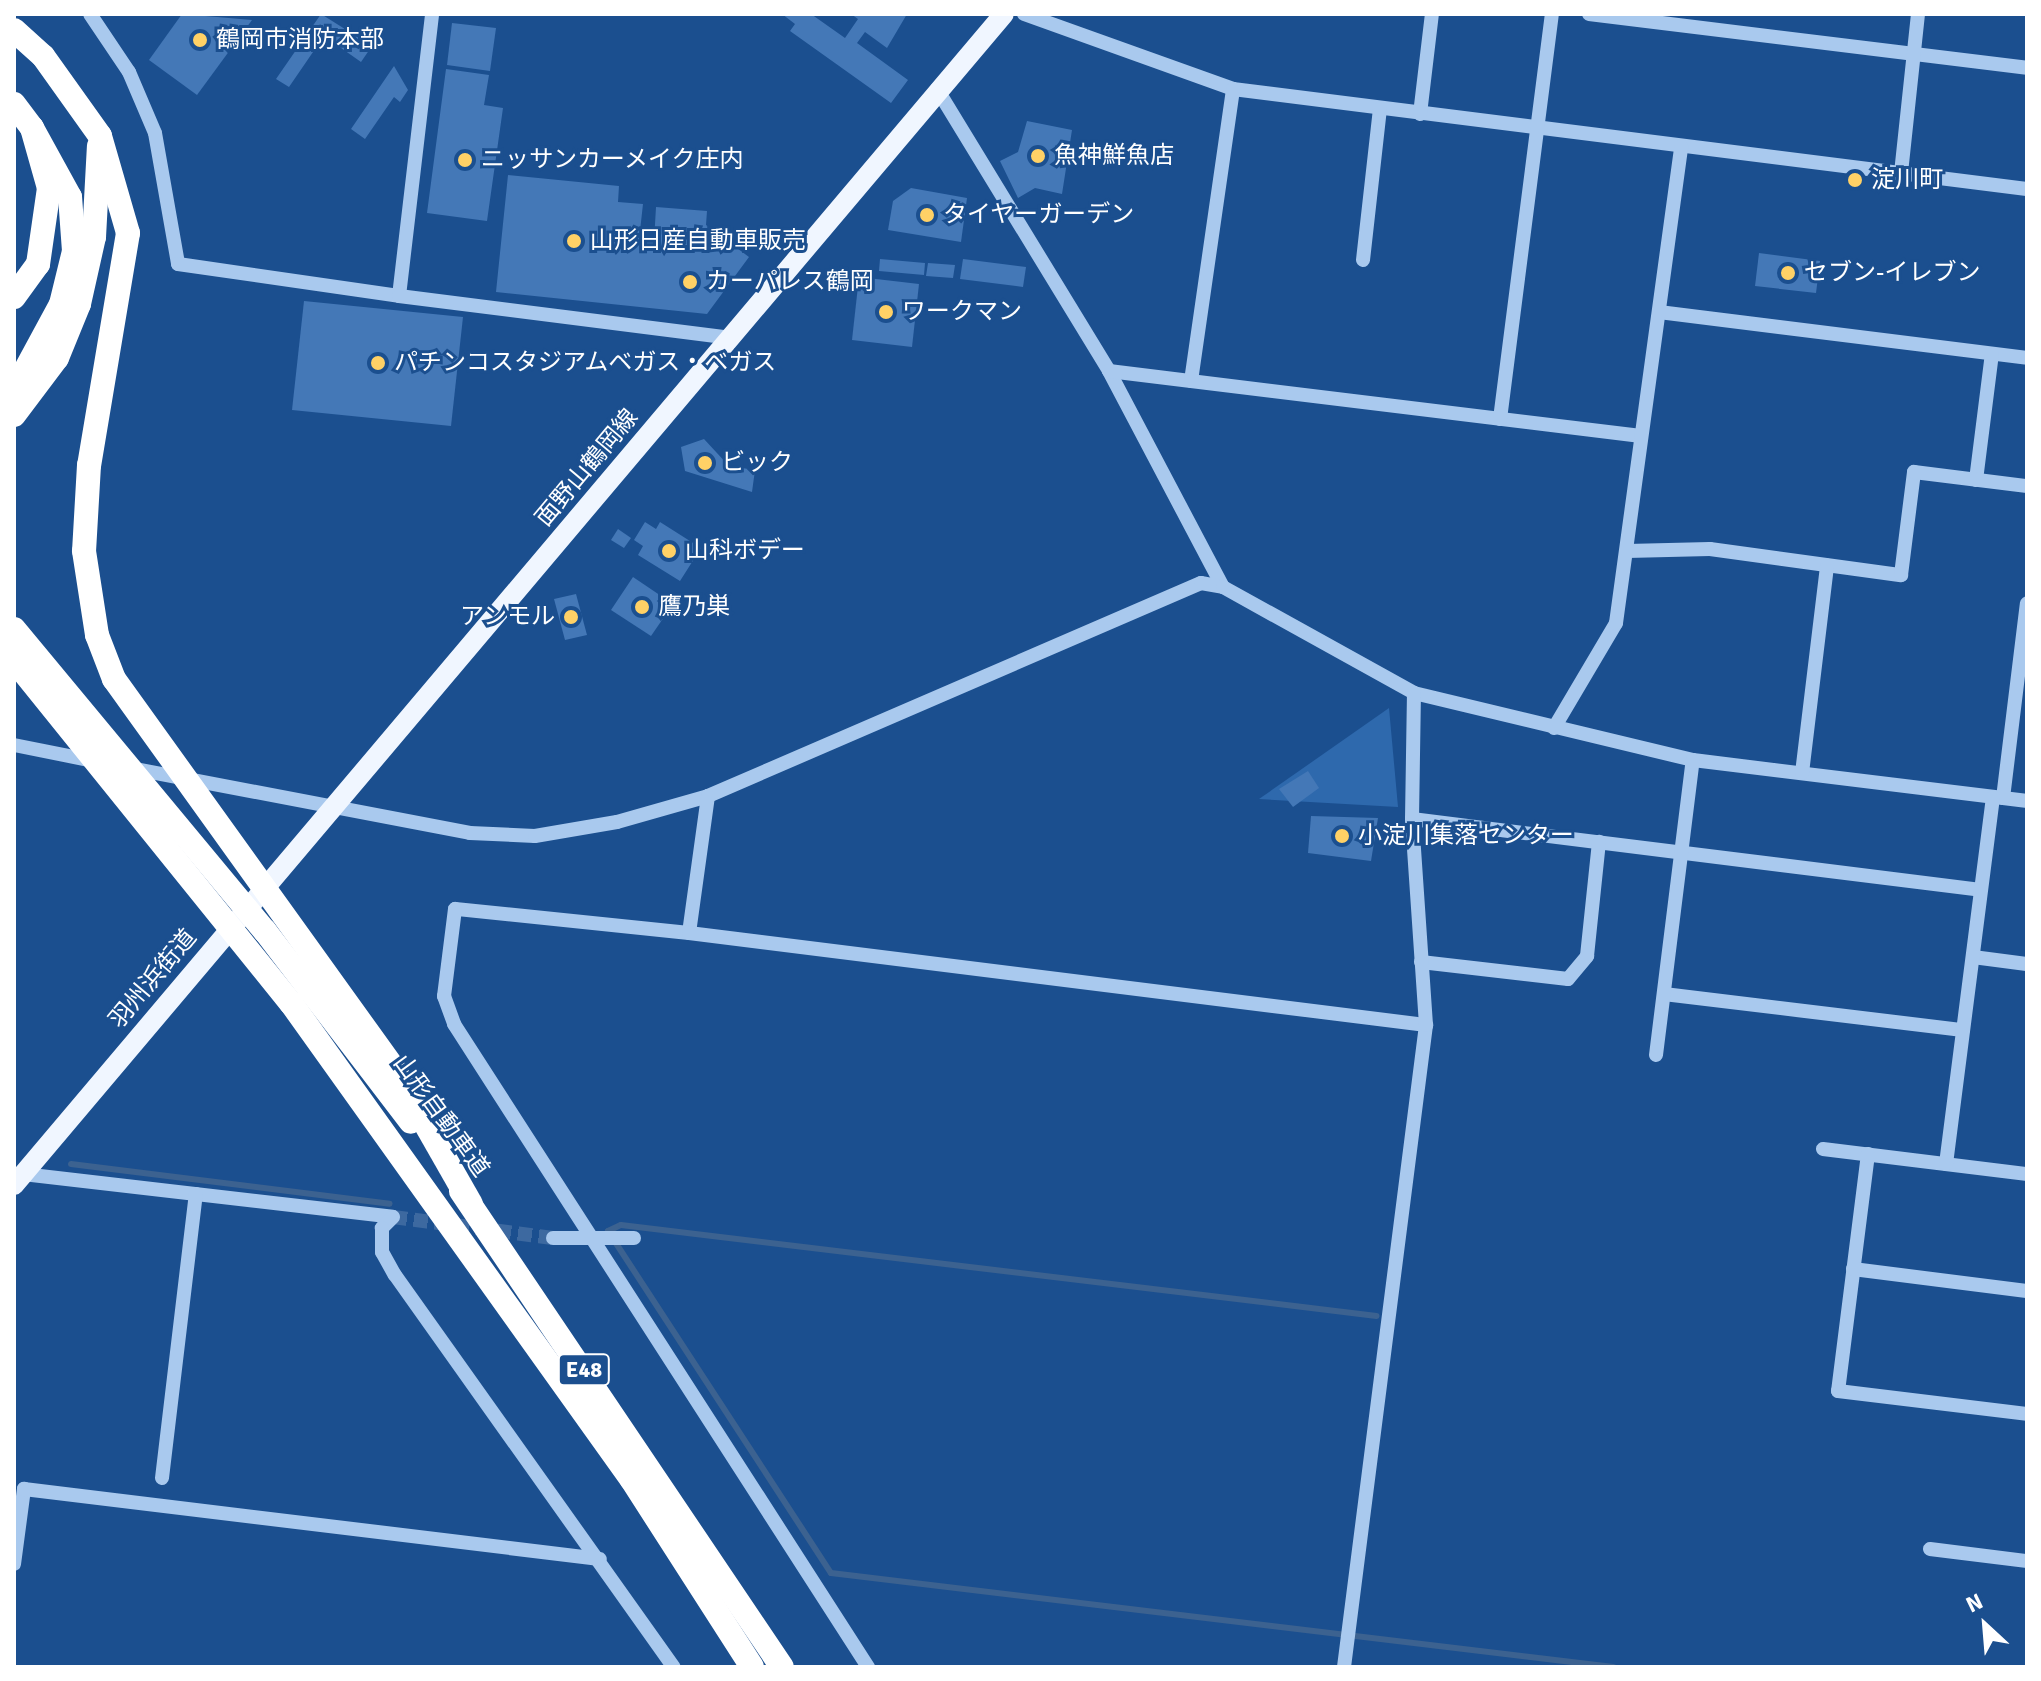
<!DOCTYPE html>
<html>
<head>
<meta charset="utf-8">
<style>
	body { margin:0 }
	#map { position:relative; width:2041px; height:1681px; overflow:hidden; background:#1b4f8f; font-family:Signika,"Noto Sans JP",sans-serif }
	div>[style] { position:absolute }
	.green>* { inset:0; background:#2e69ad }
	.stream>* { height:6px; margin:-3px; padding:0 3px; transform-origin:3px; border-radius:3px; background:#3c6290 }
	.building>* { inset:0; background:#4478b7 }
	.minor-tunnel>* { height:14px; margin-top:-7px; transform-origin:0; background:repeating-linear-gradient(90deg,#3d69a0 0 14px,transparent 0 21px) }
	.minor>* { height:14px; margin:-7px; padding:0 7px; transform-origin:7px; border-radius:7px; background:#a9c9ee }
	.major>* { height:20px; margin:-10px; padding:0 10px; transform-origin:10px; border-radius:10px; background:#f0f6ff }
	.highway>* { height:24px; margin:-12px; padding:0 12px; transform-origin:12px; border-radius:12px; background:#fff }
	.dots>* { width:22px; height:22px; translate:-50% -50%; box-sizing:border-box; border:4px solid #1b4f8f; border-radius:50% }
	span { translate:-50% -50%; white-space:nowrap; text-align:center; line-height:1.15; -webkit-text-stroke:6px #1b4f8f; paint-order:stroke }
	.shield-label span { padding:2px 6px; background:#1b4f8f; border:2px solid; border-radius:6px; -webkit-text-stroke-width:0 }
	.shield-label { font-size:22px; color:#fff; font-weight:700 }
	.poi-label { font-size:24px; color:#fff }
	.left { translate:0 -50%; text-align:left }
	.right { translate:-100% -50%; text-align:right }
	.street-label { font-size:24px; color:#fff }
	.frame { position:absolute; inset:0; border:16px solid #fff; pointer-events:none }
	.north { position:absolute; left:1945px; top:1585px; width:80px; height:80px; -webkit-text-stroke:6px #1b4f8f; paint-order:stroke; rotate:334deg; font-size:22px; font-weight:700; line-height:32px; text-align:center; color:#fff }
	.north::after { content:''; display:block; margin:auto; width:28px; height:36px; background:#fff; clip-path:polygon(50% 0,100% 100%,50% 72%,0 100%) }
</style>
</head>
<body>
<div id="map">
	<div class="green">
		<div style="clip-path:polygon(1389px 708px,1398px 807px,1259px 799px)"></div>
	</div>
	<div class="stream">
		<div style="left:71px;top:1164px;width:321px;rotate:7.1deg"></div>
		<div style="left:608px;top:1231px;width:408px;rotate:56.9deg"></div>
		<div style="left:831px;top:1573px;width:788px;rotate:6.85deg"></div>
		<div style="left:608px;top:1231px;width:14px;rotate:-25deg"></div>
		<div style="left:621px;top:1225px;width:761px;rotate:6.86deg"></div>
	</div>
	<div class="building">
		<div style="clip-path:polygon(182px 14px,252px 20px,197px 95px,149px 60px)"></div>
		<div style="clip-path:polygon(321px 14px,372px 46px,361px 62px,324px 36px,289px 87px,276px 79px)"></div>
		<div style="clip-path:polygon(782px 14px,811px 14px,845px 38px,858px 19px,851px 14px,907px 14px,887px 48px,865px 32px,857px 43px,908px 80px,891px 103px,790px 31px,795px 24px)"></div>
		<div style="clip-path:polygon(452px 23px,496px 28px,490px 71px,447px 65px)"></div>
		<div style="clip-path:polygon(394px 66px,408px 90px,400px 102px,394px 97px,365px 139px,351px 129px)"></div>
		<div style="clip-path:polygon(446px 69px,489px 75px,484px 105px,503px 108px,487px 221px,427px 213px)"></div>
		<div style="clip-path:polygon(1027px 121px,1072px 130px,1062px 194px,1035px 188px,1018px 198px,1000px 161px,1018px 152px)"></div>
		<div style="clip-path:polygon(508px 175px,619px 186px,618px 202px,643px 204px,639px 240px,654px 241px,656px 207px,707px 211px,706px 225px,749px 257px,707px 314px,496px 292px)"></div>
		<div style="clip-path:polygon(911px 188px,967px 198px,961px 242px,888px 230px,893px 201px)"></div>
		<div style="clip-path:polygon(1759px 253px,1820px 261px,1816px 293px,1755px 286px)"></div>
		<div style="clip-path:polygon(880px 259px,925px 263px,924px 275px,879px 271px)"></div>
		<div style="clip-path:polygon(963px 259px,1026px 267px,1023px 287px,960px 279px)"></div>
		<div style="clip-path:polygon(928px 263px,955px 265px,953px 278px,926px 276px)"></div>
		<div style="clip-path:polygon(859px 277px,919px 284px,912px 347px,852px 340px)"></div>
		<div style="clip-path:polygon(304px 301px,463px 317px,451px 426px,292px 410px)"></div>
		<div style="clip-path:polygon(704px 439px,729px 466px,755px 470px,752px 492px,685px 471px,681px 447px)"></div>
		<div style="clip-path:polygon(645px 522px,656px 529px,660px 522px,701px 548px,680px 581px,638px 555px,643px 546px,634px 540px)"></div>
		<div style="clip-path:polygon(618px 529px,631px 538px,624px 548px,611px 540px)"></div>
		<div style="clip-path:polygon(633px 577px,673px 604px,651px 636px,611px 610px)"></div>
		<div style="clip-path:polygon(576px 594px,587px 635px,565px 640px,554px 599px)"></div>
		<div style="clip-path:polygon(1308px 771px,1319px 788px,1293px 807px,1279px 789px)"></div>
		<div style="clip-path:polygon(1311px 816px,1378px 818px,1371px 861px,1308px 853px)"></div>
	</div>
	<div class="minor-tunnel">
		<div style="left:393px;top:1217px;width:161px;rotate:7.5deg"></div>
	</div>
	<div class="minor">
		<div style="left:90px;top:14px;width:70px;rotate:56.1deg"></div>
		<div style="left:129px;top:72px;width:66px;rotate:66.9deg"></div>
		<div style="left:155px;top:133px;width:133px;rotate:80deg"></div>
		<div style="left:178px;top:264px;width:223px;rotate:8.2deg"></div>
		<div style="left:399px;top:296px;width:284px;rotate:-83.3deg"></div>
		<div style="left:1024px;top:14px;width:222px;rotate:19.7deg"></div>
		<div style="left:1233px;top:89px;width:800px;rotate:7.18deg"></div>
		<div style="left:1589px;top:14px;width:441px;rotate:7deg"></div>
		<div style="left:937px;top:89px;width:330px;rotate:58.6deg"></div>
		<div style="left:1109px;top:371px;width:244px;rotate:62.2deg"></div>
		<div style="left:1420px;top:114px;width:101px;rotate:-83.2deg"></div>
		<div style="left:1901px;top:173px;width:160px;rotate:-83.9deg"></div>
		<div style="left:1363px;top:260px;width:152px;rotate:-83.6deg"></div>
		<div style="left:399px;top:296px;width:335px;rotate:7.2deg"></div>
		<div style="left:1659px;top:312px;width:371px;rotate:7.1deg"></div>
		<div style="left:1109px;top:371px;width:536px;rotate:6.97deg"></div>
		<div style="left:1191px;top:381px;width:295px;rotate:-81.8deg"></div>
		<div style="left:1500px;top:419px;width:408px;rotate:-82.7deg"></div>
		<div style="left:1976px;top:480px;width:127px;rotate:-82.8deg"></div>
		<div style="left:1627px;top:551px;width:83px;rotate:-1.4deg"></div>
		<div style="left:1710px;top:549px;width:193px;rotate:7.8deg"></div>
		<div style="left:1901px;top:575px;width:104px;rotate:-82.8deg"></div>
		<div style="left:1914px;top:472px;width:114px;rotate:7.1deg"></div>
		<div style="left:1554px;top:728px;width:122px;rotate:-59.4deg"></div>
		<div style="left:1616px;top:623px;width:481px;rotate:-82.2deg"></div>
		<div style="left:14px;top:745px;width:82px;rotate:11.3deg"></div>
		<div style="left:130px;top:768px;width:346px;rotate:10.8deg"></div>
		<div style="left:470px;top:833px;width:65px;rotate:2.6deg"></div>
		<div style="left:535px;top:836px;width:83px;rotate:-9.7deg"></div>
		<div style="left:617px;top:822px;width:95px;rotate:-15.9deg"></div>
		<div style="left:708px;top:796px;width:537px;rotate:-23.37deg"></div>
		<div style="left:1201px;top:583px;width:22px;rotate:10deg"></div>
		<div style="left:1223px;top:587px;width:218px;rotate:29deg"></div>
		<div style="left:1414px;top:693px;width:287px;rotate:13.5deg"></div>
		<div style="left:1693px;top:760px;width:337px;rotate:7deg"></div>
		<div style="left:1802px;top:773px;width:209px;rotate:-83.1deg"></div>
		<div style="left:708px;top:796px;width:138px;rotate:97.9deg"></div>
		<div style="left:689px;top:933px;width:235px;rotate:-174.1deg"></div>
		<div style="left:455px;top:909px;width:88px;rotate:97.2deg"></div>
		<div style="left:444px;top:996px;width:30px;rotate:70deg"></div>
		<div style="left:454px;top:1024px;width:765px;rotate:57.22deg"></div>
		<div style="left:2003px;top:798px;width:196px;rotate:-83deg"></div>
		<div style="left:1412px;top:819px;width:573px;rotate:7.11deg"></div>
		<div style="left:689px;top:933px;width:743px;rotate:7.12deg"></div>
		<div style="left:1973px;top:957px;width:54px;rotate:7.4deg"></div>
		<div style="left:1421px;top:962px;width:148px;rotate:6.6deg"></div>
		<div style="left:1568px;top:979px;width:30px;rotate:-50deg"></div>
		<div style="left:1587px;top:956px;width:115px;rotate:-84deg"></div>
		<div style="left:1664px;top:994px;width:301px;rotate:6.9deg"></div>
		<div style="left:1656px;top:1055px;width:297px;rotate:-82.9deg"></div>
		<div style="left:1823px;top:1149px;width:206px;rotate:7deg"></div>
		<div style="left:1868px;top:1154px;width:239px;rotate:97.2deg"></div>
		<div style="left:1838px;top:1391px;width:190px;rotate:6.9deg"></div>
		<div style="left:1946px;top:1164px;width:370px;rotate:-82.7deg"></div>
		<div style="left:23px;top:1174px;width:372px;rotate:6.6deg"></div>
		<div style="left:393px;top:1217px;width:16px;rotate:135deg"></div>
		<div style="left:382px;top:1228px;width:24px;rotate:90deg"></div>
		<div style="left:382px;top:1252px;width:26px;rotate:61deg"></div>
		<div style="left:395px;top:1275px;width:481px;rotate:54.6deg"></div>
		<div style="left:553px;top:1238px;width:81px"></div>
		<div style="left:1853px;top:1269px;width:175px;rotate:7.2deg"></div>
		<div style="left:162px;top:1478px;width:286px;rotate:-83.2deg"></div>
		<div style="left:1930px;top:1549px;width:98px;rotate:7.1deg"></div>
		<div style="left:14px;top:1564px;width:76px;rotate:-82.4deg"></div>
		<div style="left:24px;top:1489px;width:580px;rotate:6.93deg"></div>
		<div style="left:1344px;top:1667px;width:647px;rotate:-82.72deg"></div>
		<div style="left:1426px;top:1025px;width:206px;rotate:-93.9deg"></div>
		<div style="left:1412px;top:819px;width:126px;rotate:-89.1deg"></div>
	</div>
	<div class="major">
		<div style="left:14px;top:1185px;width:1533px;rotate:-49.79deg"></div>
	</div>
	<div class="highway">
		<div style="left:14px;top:30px;width:39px;rotate:42deg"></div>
		<div style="left:43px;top:56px;width:98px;rotate:54.5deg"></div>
		<div style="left:100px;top:136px;width:101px;rotate:73.9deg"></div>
		<div style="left:128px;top:233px;width:235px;rotate:99.5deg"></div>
		<div style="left:89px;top:465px;width:86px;rotate:93.3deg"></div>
		<div style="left:84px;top:551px;width:85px;rotate:81.2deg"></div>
		<div style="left:97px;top:635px;width:47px;rotate:68.9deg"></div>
		<div style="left:114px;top:679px;width:480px;rotate:54.3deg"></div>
		<div style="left:394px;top:1069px;width:155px;rotate:60.3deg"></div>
		<div style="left:14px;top:104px;width:30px;rotate:53deg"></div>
		<div style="left:32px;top:128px;width:62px;rotate:74.2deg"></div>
		<div style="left:49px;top:188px;width:77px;rotate:98.2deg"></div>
		<div style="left:38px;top:264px;width:41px;rotate:126deg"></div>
		<div style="left:14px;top:391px;width:99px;rotate:-61.6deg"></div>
		<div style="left:61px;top:304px;width:55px;rotate:-76.2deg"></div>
		<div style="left:74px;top:251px;width:54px;rotate:-94.2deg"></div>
		<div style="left:70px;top:197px;width:79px;rotate:-118.8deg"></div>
		<div style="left:14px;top:415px;width:71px;rotate:-53deg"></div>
		<div style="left:57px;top:358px;width:58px;rotate:-67.8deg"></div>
		<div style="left:79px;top:304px;width:69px;rotate:-77.4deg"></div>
		<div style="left:94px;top:237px;width:91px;rotate:-86.9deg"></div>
		<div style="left:14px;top:629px;width:393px;rotate:50.3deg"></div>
		<div style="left:265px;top:931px;width:240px;rotate:52.6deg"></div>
		<div style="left:14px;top:660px;width:441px;rotate:51.1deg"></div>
		<div style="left:291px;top:1003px;width:586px;rotate:54.44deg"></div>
		<div style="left:632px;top:1480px;width:222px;rotate:57.3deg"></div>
		<div style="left:461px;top:1191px;width:574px;rotate:56.01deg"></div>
	</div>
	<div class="dots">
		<div style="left:200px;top:40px;background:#ffd166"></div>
		<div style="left:1038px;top:156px;background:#ffd166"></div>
		<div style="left:465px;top:160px;background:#ffd166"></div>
		<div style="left:1855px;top:180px;background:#ffd166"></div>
		<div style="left:927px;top:215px;background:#ffd166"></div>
		<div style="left:574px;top:241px;background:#ffd166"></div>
		<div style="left:1788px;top:273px;background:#ffd166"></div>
		<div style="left:690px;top:282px;background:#ffd166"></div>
		<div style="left:886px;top:312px;background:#ffd166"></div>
		<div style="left:378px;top:363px;background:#ffd166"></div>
		<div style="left:705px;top:463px;background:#ffd166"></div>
		<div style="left:669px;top:551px;background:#ffd166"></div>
		<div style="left:642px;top:607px;background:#ffd166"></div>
		<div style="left:571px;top:617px;background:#ffd166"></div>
		<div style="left:1342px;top:836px;background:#ffd166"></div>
	</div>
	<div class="shield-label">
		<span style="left:584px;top:1370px">E48</span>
	</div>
	<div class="poi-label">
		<span class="left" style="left:216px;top:40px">鶴岡市消防本部</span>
		<span class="left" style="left:1054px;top:156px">魚神鮮魚店</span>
		<span class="left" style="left:481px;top:160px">ニッサンカーメイク庄内</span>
		<span class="left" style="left:1871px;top:180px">淀川町</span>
		<span class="left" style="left:943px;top:215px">タイヤーガーデン</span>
		<span class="left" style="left:590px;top:241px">山形日産自動車販売</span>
		<span class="left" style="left:1804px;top:273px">セブン-イレブン</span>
		<span class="left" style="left:706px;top:282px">カーパレス鶴岡</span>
		<span class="left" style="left:902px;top:312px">ワークマン</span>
		<span class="left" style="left:394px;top:363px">パチンコスタジアムベガス・ベガス</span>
		<span class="left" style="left:721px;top:463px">ビック</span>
		<span class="left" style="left:685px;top:551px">山科ボデー</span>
		<span class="left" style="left:658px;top:607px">鷹乃巣</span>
		<span class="right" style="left:555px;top:617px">アンモル</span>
		<span class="left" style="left:1358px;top:836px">小淀川集落センター</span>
	</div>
	<div class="street-label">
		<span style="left:587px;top:468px;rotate:-50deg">面野山鶴岡線</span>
		<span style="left:153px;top:979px;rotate:-50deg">羽州浜街道</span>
		<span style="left:441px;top:1116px;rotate:54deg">山形自動車道</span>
	</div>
	<div class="frame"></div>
	<div class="north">N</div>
</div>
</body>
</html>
